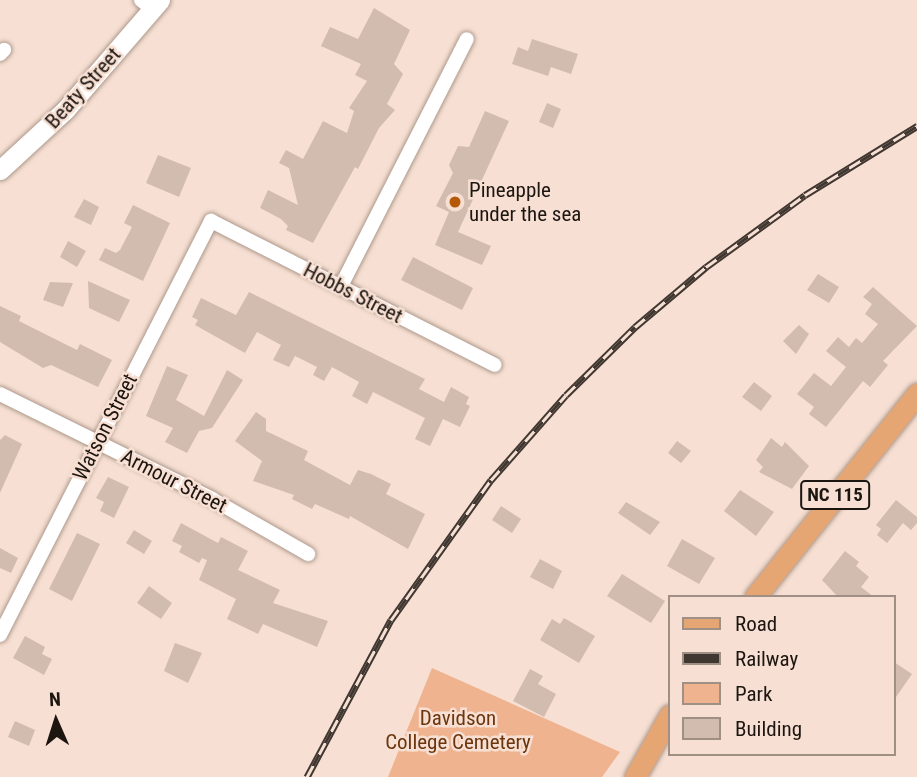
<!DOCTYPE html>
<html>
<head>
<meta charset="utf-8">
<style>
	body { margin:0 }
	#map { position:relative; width:917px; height:777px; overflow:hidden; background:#f7e0d3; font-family:"Roboto Condensed",sans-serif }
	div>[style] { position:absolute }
	.green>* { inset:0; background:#efb38f }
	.building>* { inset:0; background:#d2bcaf }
	.roads { filter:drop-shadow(0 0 2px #ad988c) drop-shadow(0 0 2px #ad988c) }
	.street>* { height:14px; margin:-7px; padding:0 7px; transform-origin:7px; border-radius:7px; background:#fff }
	.secondary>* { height:19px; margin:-9.5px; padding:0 9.5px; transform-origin:9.5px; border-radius:9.5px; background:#fff }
	.primary>* { height:21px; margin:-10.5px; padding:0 10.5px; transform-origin:10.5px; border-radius:10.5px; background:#e5a674 }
	.rail>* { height:7px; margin-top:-3.5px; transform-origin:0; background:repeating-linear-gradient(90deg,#f7e0d3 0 13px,#413731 0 26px); box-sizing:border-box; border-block:2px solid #413731 }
	.dots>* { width:19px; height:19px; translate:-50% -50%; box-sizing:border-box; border:4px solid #f7e0d3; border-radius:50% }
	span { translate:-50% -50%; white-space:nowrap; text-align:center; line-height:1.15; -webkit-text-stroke:5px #f7e0d3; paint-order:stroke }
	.shield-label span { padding:2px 5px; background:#f7e0d3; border:2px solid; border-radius:5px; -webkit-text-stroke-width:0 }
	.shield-label { font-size:19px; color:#1c1510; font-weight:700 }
	.street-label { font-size:21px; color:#1c1510 }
	.poi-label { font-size:21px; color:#1c1510 }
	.left { translate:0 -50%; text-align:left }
	.park-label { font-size:21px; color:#6b350d }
	.legend { position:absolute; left:668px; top:595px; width:228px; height:161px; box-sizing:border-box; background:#f7e0d3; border:2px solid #9f8f85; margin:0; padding:9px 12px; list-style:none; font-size:21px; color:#1c1510 }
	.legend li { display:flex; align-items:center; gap:14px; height:35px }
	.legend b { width:35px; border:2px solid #9f8f85 }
	.north { position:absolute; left:21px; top:686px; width:70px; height:70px; -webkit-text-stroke:5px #f7e0d3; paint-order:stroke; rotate:357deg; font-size:19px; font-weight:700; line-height:28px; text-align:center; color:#1c1510 }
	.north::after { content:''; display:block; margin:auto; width:24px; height:32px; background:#1c1510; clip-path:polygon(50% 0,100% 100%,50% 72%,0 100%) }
</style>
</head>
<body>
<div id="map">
	<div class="green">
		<div style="clip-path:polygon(432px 668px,620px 752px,602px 777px,388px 777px)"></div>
	</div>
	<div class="building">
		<div style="clip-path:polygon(374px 8px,410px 30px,394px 64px,403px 74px,387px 104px,395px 110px,379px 128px,358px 169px,355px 167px,313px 243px,286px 230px,288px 226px,281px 219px,260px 208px,268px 190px,298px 205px,289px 168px,279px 163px,286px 150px,303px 159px,323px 121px,347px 133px,354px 111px,349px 108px,367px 81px,355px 75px,361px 64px,321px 46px,330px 27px,358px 39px)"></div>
		<div style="clip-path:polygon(532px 39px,578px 54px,571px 74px,551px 67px,548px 76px,512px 64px,518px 47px,528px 51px)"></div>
		<div style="clip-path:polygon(547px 103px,561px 109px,553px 128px,539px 122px)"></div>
		<div style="clip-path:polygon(485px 111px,509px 121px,458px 232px,491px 246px,482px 265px,435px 245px,449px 212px,436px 206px,453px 173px,449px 165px,458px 146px,469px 147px)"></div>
		<div style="clip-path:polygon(158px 155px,191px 168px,179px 197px,146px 183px)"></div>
		<div style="clip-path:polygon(84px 199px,99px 207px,91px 225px,74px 217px)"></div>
		<div style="clip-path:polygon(133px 205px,170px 223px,143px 281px,99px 260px,105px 248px,116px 253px,120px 250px,132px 227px,124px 223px)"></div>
		<div style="clip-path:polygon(68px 241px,86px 251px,77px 267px,60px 257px)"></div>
		<div style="clip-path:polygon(413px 257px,473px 288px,462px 310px,401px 280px)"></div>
		<div style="clip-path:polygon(818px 274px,839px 287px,829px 303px,807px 290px)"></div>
		<div style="clip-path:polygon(88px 281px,130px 300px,119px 322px,89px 308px)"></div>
		<div style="clip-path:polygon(50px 282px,73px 283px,63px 307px,43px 300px)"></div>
		<div style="clip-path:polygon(873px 287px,917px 326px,883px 361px,888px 365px,870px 387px,863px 381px,826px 427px,809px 414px,814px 407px,797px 394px,814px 373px,831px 386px,846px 367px,826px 351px,838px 337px,849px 347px,856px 338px,862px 343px,878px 324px,865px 314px,872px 304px,863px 297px)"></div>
		<div style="clip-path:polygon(249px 292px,425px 379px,419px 389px,444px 402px,451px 387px,469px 397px,466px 404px,470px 406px,460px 427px,443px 419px,430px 446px,415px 439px,425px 418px,373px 392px,367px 404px,352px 396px,359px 382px,332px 367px,324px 381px,313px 375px,317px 367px,295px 356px,289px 367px,273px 360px,281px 345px,257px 332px,245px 353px,195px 325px,198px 320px,192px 317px,201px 298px,236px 315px)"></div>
		<div style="clip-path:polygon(0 306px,21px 316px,19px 321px,77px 350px,80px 344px,112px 360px,98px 387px,51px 365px,43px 368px,0 342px)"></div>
		<div style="clip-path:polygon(799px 325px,809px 334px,796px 354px,783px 341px)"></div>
		<div style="clip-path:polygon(167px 366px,188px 375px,176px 400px,204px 416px,227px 370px,243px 380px,212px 428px,199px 431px,187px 453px,165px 442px,173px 428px,146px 416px)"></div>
		<div style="clip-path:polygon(754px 382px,772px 396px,761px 411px,742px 397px)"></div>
		<div style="clip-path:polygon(256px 412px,266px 419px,266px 431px,308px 451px,304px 460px,350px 485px,358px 470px,371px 474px,391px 484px,386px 494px,425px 514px,408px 549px,350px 516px,349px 519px,315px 504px,312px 509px,292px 499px,294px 495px,253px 481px,262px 461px,235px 441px)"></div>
		<div style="clip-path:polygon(5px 435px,22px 444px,0 493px,0 440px)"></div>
		<div style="clip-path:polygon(771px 438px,782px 447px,785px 442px,809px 466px,792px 489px,759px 472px,763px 467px,756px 460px)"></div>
		<div style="clip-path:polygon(677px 441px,691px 451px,681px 463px,668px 453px)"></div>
		<div style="clip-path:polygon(108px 477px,129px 487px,114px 518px,100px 511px,104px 502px,96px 498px)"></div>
		<div style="clip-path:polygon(740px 490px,774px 512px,756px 536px,724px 511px)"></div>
		<div style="clip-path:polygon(896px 500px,917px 517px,917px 523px,911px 530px,903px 523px,887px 543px,877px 535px,881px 529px,876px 525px)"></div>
		<div style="clip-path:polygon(626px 502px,660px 522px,650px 535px,618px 513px)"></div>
		<div style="clip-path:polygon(501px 506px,521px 519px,512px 533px,492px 520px)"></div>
		<div style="clip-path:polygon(181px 523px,218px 543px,221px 537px,248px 551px,238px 570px,280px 590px,273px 603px,328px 621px,317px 647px,263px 624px,258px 634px,227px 619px,236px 599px,199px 580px,207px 560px,202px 558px,199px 563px,179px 552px,182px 546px,172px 541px)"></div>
		<div style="clip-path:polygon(134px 530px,152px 541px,144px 554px,126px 543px)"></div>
		<div style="clip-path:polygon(77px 533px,100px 544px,72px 601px,49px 589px)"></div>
		<div style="clip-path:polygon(682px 539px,715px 558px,699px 584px,667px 566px)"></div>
		<div style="clip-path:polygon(0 548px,18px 558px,11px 573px,0 568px)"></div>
		<div style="clip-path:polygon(845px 551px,859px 562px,856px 566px,869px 577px,861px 587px,874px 597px,838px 597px,822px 580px)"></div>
		<div style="clip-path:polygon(540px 559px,562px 571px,553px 589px,530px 577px)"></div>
		<div style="clip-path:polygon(622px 574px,665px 601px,651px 623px,607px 596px)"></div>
		<div style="clip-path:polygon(149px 586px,172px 603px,161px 619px,137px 603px)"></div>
		<div style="clip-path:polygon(564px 618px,595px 636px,579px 663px,540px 640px,552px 619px,560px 624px)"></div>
		<div style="clip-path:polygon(25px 636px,45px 647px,42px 654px,52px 659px,44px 675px,13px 658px)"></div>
		<div style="clip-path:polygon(175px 643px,202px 653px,188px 683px,164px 671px)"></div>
		<div style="clip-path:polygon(894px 662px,912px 674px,894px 700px)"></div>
		<div style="clip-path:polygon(530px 669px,543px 676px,538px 684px,556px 694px,544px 717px,513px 701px)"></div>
		<div style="clip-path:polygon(15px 721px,35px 730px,29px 746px,8px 737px)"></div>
	</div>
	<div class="roads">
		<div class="street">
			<div style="left:141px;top:0;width:14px;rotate:39deg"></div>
			<div style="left:0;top:54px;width:6px;rotate:-45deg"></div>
			<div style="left:341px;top:286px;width:277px;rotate:-63deg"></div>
			<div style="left:0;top:394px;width:237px;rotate:26.3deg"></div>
			<div style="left:212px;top:499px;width:111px;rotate:29.8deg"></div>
			<div style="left:0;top:635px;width:465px;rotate:-63deg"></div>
			<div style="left:211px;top:221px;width:318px;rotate:26.9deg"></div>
		</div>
		<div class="secondary">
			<div style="left:0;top:170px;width:90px;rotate:-42.7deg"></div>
			<div style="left:66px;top:109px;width:144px;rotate:-49.2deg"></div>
		</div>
		<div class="primary">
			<div style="left:755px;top:597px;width:260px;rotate:-51.4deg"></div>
			<div style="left:635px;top:777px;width:71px;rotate:-60.6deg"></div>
		</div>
	</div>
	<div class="rail">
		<div style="left:307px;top:777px;width:178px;rotate:-61.9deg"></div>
		<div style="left:391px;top:620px;width:172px;rotate:-54.5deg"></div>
		<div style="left:491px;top:480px;width:113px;rotate:-48.6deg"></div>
		<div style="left:566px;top:395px;width:97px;rotate:-44.6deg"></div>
		<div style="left:635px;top:327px;width:93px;rotate:-40.2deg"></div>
		<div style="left:706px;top:267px;width:122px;rotate:-36deg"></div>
		<div style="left:805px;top:195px;width:132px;rotate:-31.6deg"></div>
	</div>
	<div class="dots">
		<div style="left:455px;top:202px;background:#b65906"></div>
	</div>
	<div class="shield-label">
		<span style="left:835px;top:495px">NC 115</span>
	</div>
	<div class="street-label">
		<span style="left:83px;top:88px;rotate:-48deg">Beaty Street</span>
		<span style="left:353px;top:293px;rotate:27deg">Hobbs Street</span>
		<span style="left:105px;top:427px;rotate:-63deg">Watson Street</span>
		<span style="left:174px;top:481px;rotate:27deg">Armour Street</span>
	</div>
	<div class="poi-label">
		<span class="left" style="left:469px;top:202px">Pineapple<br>under the sea</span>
	</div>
	<div class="park-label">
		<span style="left:458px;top:730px">Davidson<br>College Cemetery</span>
	</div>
	<ul class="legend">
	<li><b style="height:9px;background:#e5a674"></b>Road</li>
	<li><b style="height:9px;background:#413731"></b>Railway</li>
	<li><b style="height:19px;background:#efb38f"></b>Park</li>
	<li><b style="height:19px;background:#d2bcaf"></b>Building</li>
	</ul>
	<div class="north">N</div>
</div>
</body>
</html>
